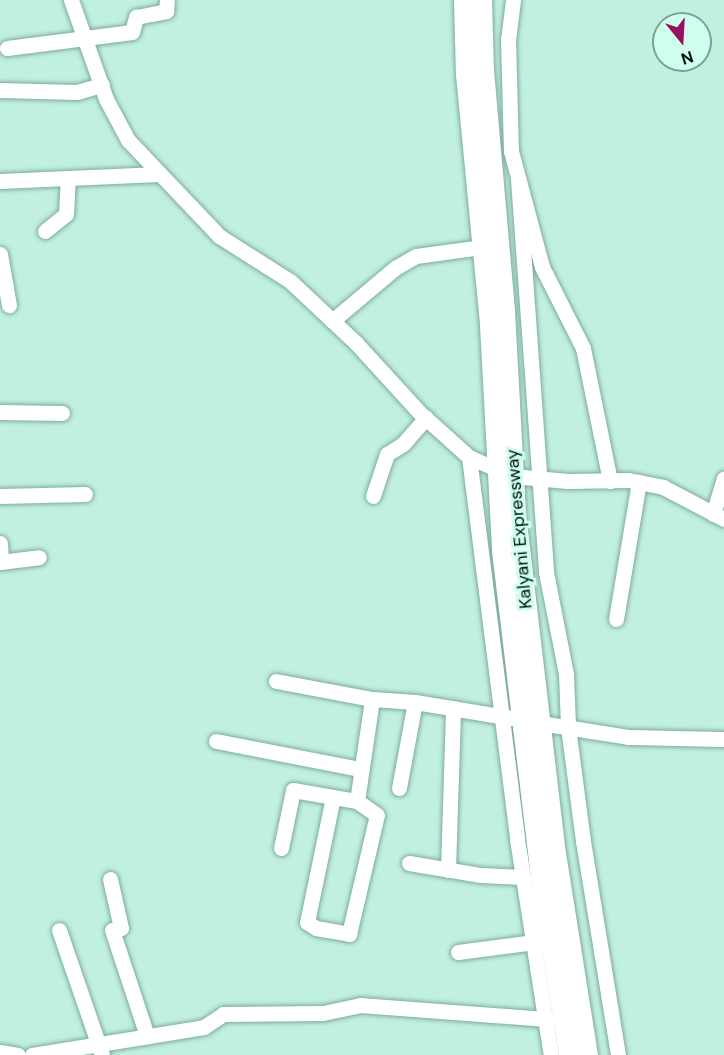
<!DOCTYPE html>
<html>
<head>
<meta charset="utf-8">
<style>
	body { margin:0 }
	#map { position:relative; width:724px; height:1055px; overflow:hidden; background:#c1f0df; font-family:"DM Sans",sans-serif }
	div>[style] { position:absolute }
	.roads { filter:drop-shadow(0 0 2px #7eac9c) drop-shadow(0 0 2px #7eac9c) }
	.minor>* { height:15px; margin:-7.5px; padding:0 7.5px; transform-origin:7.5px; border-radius:7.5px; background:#fff }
	.highway>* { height:21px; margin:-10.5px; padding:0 10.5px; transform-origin:10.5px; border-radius:10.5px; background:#fff }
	span { translate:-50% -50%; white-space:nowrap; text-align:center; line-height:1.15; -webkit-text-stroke:6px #cefeec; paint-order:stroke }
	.street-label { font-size:18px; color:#041610 }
	.north { position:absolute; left:652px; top:12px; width:60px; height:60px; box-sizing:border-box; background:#cefeec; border:2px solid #7da194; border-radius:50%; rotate:162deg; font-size:16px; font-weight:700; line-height:24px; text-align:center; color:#041610 }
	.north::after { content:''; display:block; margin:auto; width:21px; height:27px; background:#990f62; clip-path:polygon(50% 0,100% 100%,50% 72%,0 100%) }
</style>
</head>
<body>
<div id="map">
	<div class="roads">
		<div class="minor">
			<div style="left:71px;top:0;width:105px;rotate:70.5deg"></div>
			<div style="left:106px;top:99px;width:47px;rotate:61.8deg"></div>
			<div style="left:128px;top:140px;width:132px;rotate:46.5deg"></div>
			<div style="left:219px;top:236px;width:84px;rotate:32.4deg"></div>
			<div style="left:290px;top:281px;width:91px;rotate:43.2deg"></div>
			<div style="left:356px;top:343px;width:93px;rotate:47.6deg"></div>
			<div style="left:419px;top:412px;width:67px;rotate:42deg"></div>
			<div style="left:469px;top:457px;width:47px;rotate:23.8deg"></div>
			<div style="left:512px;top:476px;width:56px;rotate:5.1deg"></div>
			<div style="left:568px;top:481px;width:60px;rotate:-1deg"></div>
			<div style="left:628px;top:480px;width:36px;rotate:11deg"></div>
			<div style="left:663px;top:487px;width:69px;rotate:27.7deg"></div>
			<div style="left:513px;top:0;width:38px;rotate:97deg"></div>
			<div style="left:508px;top:38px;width:113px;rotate:88.5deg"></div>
			<div style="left:511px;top:151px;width:120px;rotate:75deg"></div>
			<div style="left:542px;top:267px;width:91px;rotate:63.2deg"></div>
			<div style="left:583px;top:348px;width:136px;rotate:78.5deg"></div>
			<div style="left:7px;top:48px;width:126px;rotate:-7.3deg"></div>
			<div style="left:132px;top:32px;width:16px;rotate:-75deg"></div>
			<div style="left:136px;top:17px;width:31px;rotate:-11deg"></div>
			<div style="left:166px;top:11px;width:11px;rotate:-85deg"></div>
			<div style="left:0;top:90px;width:77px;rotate:1.5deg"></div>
			<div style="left:77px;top:92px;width:26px;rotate:-16deg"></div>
			<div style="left:518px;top:179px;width:394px;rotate:85.9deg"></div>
			<div style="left:546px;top:572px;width:104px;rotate:78.9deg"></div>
			<div style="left:566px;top:674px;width:53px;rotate:87.8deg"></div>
			<div style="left:568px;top:727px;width:115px;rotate:82.5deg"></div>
			<div style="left:583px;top:841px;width:217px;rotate:80.7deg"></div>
			<div style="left:0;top:181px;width:159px;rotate:-2.5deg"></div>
			<div style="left:45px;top:231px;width:27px;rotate:-39deg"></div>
			<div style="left:66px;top:214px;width:36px;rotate:-87deg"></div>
			<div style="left:0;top:254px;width:52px;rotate:80deg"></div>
			<div style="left:332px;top:321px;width:82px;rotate:-40.1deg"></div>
			<div style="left:395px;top:268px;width:24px;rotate:-30deg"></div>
			<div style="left:416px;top:256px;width:67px;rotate:-7.8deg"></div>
			<div style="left:0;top:412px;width:62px;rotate:0.9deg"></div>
			<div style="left:469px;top:457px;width:385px;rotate:82.8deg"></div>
			<div style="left:517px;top:839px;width:219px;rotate:81.1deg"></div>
			<div style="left:0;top:496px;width:85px;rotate:-1.3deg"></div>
			<div style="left:373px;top:496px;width:44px;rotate:-71.6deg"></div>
			<div style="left:387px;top:454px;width:19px;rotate:-32deg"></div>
			<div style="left:403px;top:444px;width:35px;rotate:-49deg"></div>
			<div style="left:713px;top:514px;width:37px;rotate:-73deg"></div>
			<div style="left:0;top:543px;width:19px;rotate:87deg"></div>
			<div style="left:0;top:562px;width:39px;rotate:-7deg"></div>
			<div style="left:616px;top:619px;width:139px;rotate:-80.5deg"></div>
			<div style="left:276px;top:681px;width:98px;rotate:10.6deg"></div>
			<div style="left:540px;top:723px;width:89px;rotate:9deg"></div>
			<div style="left:628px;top:737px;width:96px;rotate:1.2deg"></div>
			<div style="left:216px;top:741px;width:147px;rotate:11deg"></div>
			<div style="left:399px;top:788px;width:87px;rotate:-79.5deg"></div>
			<div style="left:415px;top:702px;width:98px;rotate:9.4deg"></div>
			<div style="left:333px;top:797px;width:128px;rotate:101.7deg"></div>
			<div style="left:307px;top:922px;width:11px;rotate:34deg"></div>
			<div style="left:316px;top:928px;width:34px;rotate:10deg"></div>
			<div style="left:349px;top:934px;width:122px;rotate:-76.8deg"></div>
			<div style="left:377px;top:815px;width:24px;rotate:-145deg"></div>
			<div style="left:357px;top:801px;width:103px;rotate:-81.6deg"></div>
			<div style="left:372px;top:699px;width:43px;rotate:4deg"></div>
			<div style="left:281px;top:848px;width:59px;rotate:-78.3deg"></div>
			<div style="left:293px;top:790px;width:65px;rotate:9.8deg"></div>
			<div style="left:409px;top:863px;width:73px;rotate:9.5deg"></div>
			<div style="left:481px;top:875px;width:42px;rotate:2.7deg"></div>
			<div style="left:448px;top:870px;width:162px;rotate:-88.2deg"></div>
			<div style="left:110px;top:879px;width:50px;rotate:77.3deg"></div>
			<div style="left:121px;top:928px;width:9px;rotate:167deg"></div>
			<div style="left:112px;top:930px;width:112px;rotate:71.7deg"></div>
			<div style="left:59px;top:930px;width:132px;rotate:71deg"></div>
			<div style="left:458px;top:952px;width:77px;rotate:-7.5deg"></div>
			<div style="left:0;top:1052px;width:18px;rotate:9deg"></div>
			<div style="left:32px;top:1055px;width:174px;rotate:-9.2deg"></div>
			<div style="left:204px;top:1027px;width:23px;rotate:-34deg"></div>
			<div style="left:223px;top:1014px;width:100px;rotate:-0.6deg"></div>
			<div style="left:323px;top:1013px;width:38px;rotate:-12deg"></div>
			<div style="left:360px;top:1005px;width:187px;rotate:4.3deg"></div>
		</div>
		<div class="highway">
			<div style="left:464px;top:0;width:74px;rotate:88.5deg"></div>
			<div style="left:466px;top:74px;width:252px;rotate:84.5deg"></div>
			<div style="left:490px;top:325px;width:225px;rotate:86.9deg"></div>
			<div style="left:502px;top:550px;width:344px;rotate:83.2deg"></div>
			<div style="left:543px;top:892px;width:165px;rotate:80.9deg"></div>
			<div style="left:481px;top:0;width:70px;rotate:88.4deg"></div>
			<div style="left:483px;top:70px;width:242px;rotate:85deg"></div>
			<div style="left:504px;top:311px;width:203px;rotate:86.9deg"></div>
			<div style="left:515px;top:514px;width:341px;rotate:83.3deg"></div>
			<div style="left:555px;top:853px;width:205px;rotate:81deg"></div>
		</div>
	</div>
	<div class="street-label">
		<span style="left:519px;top:529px;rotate:-95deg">Kalyani Expressway</span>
	</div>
	<div class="north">N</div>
</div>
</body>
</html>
